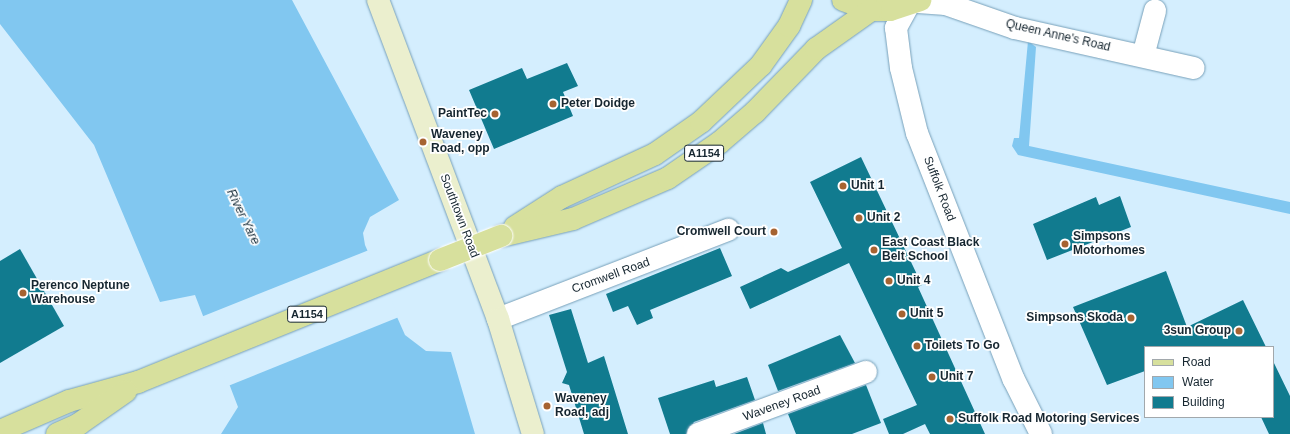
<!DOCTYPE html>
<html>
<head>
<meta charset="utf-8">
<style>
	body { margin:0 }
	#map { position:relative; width:1290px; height:434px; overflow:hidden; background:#d4eefe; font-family:Helvetica,sans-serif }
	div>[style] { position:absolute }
	.water>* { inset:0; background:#81c7f0 }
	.pier>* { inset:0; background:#d4eefe }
	.building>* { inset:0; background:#117b8f }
	.roads { filter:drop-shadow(0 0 1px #77a0b9) drop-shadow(0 0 1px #77a0b9) }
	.street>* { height:22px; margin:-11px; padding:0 11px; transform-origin:11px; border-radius:11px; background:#fff }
	.secondary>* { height:22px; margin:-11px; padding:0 11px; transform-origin:11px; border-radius:11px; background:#ebefce }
	.primary>* { height:22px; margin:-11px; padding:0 11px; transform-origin:11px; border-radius:11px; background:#d7e09d }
	.bridges { filter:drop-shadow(0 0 1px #fff) drop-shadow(0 0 1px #fff) }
	.primary-bridge>* { height:22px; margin:-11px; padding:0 11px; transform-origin:11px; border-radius:11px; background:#d7e09d }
	.dots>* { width:11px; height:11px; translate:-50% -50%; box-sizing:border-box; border:2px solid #fff; border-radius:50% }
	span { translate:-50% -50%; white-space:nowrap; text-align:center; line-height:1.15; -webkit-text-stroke:3.5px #fff; paint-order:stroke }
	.shield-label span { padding:1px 3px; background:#fff; border:1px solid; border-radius:3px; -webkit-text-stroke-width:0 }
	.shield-label { font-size:11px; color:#162630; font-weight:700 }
	.street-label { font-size:12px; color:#162630 }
	.poi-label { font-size:12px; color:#162630; font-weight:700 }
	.left { translate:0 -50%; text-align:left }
	.right { translate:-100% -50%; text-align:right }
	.water-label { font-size:13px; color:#1b313e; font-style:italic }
	.legend { position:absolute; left:1144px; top:346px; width:130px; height:72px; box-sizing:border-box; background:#fff; border:1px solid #a2a8ac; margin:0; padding:5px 7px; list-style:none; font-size:12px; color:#162630 }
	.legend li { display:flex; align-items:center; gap:8px; height:20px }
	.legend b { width:20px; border:1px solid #a2a8ac }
</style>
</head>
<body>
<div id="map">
	<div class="water">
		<div style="clip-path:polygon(0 0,292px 0,399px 200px,370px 217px,363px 233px,365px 245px,405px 335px,426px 351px,451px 352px,475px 434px,221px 434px,238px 407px,195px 295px,160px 302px,94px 145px,0 24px)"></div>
		<div style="clip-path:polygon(1028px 41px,1036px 47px,1029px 146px,1290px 202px,1290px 214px,1018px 155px,1012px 146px,1014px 138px,1019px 138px)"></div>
	</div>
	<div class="pier">
		<div style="clip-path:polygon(369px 250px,399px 317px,228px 386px,201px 317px)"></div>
	</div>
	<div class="building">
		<div style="clip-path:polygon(567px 63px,578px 86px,563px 92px,573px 116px,494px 149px,469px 90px,522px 68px,527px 79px)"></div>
		<div style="clip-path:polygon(861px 157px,922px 285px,918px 287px,985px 434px,930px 434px,925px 424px,903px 434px,889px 434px,883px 419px,917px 405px,849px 263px,750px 309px,740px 287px,781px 268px,788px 272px,842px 248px,810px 182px)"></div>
		<div style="clip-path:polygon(1120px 196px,1131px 227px,1047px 260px,1033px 224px,1096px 197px,1099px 205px)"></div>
		<div style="clip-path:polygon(720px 248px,732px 276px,650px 310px,653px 318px,637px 325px,628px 306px,613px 312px,606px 294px)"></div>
		<div style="clip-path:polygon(20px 249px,64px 326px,0 363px,0 261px)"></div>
		<div style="clip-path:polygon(1166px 271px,1187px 327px,1243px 300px,1266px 347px,1145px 347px,1145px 371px,1107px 385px,1073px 307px)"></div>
		<div style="clip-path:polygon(571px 309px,588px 363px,604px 356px,628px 434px,584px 434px,569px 385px,562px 383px,567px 372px,549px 315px)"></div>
		<div style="clip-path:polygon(840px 335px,855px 363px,778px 391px,768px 365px)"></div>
		<div style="clip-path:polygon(1273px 361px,1290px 396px,1290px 434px,1269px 434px,1261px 417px,1273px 417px)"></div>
		<div style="clip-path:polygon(747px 377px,755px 400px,694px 422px,686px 434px,670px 434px,658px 398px,714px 380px,716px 387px)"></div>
		<div style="clip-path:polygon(866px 385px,881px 423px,852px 434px,796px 434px,788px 414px)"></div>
		<div style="clip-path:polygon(763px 423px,766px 434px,734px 434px)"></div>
	</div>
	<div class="roads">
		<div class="street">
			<div style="left:918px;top:2px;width:28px;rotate:4deg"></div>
			<div style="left:946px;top:4px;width:73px;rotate:19.2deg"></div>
			<div style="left:1015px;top:28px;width:183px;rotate:12.6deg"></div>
			<div style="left:908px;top:6px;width:25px;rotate:119deg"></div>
			<div style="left:896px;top:28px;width:40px;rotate:82.9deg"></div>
			<div style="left:901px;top:68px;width:67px;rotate:76.2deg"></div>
			<div style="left:917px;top:133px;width:265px;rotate:68.6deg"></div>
			<div style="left:1014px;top:380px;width:60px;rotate:63.4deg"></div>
			<div style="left:1143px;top:56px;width:47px;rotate:-75.1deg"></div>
			<div style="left:498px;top:319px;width:247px;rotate:-21.2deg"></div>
			<div style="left:698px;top:434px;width:179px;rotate:-20.3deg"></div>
		</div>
		<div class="secondary">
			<div style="left:378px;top:0;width:341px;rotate:69.4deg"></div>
			<div style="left:498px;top:319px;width:120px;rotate:73.1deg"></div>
		</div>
		<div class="primary">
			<div style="left:843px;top:0;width:30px;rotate:20deg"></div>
			<div style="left:871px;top:10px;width:19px"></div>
			<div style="left:890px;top:10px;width:32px;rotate:-18deg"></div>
			<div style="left:515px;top:227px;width:56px;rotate:-32.6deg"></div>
			<div style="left:562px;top:197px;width:102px;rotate:-24.8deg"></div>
			<div style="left:655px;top:154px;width:56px;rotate:-34.8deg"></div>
			<div style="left:701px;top:122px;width:83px;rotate:-43.5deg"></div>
			<div style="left:761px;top:65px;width:48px;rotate:-54.3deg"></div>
			<div style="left:789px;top:26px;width:29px;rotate:-65deg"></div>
			<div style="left:501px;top:236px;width:74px;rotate:-13.3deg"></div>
			<div style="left:573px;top:219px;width:103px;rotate:-23.3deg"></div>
			<div style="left:668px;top:178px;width:62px;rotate:-34.5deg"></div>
			<div style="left:719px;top:143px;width:48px;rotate:-40.7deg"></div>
			<div style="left:755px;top:112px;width:88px;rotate:-45.9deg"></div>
			<div style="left:816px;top:49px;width:67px;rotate:-35.3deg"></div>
			<div style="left:0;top:431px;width:75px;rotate:-23.5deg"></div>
			<div style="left:69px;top:401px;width:72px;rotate:-15.4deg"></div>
			<div style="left:138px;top:382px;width:326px;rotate:-22deg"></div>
			<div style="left:57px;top:434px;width:24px;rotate:-24deg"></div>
			<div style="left:79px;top:424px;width:57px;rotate:-35.1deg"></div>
		</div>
	</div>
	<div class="bridges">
		<div class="primary-bridge">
			<div style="left:440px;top:260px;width:66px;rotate:-21.5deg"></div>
		</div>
	</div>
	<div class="dots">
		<div style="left:553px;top:104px;background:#a66331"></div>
		<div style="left:495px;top:114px;background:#a66331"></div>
		<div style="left:423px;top:142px;background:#a66331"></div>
		<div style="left:843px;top:186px;background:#a66331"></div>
		<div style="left:859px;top:218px;background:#a66331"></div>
		<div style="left:774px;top:232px;background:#a66331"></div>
		<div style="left:1065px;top:244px;background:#a66331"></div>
		<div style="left:874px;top:250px;background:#a66331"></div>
		<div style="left:889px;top:281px;background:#a66331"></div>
		<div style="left:23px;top:293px;background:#a66331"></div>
		<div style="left:902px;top:314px;background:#a66331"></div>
		<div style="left:1131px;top:318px;background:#a66331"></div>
		<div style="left:1239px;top:331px;background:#a66331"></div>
		<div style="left:917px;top:346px;background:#a66331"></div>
		<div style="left:932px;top:377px;background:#a66331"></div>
		<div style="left:547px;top:406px;background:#a66331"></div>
		<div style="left:950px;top:419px;background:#a66331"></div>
	</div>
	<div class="shield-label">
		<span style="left:704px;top:153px">A1154</span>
		<span style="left:307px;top:314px">A1154</span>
	</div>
	<div class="street-label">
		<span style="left:1058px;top:36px;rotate:13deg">Queen Anne's Road</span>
		<span style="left:939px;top:189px;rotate:69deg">Suffolk Road</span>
		<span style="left:459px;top:216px;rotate:69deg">Southtown Road</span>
		<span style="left:611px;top:276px;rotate:-20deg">Cromwell Road</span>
		<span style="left:782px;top:404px;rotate:-20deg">Waveney Road</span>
	</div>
	<div class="poi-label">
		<span class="left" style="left:561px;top:104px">Peter Doidge</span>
		<span class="right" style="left:487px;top:114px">PaintTec</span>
		<span class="left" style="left:431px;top:142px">Waveney<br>Road, opp</span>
		<span class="left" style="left:851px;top:186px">Unit 1</span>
		<span class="left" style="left:867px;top:218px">Unit 2</span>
		<span class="right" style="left:766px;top:232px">Cromwell Court</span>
		<span class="left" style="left:1073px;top:244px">Simpsons<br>Motorhomes</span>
		<span class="left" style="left:882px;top:250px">East Coast Black<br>Belt School</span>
		<span class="left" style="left:897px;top:281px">Unit 4</span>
		<span class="left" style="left:31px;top:293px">Perenco Neptune<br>Warehouse</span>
		<span class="left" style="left:910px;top:314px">Unit 5</span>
		<span class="right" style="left:1123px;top:318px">Simpsons Skoda</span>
		<span class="right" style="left:1231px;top:331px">3sun Group</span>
		<span class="left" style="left:925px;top:346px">Toilets To Go</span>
		<span class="left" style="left:940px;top:377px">Unit 7</span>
		<span class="left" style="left:555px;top:406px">Waveney<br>Road, adj</span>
		<span class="left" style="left:958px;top:419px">Suffolk Road Motoring Services</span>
	</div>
	<div class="water-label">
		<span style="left:243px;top:217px;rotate:64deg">River Yare</span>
	</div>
	<ul class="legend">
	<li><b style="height:5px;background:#d7e09d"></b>Road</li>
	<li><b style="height:11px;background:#81c7f0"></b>Water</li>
	<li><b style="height:11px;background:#117b8f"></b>Building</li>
	</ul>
</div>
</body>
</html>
